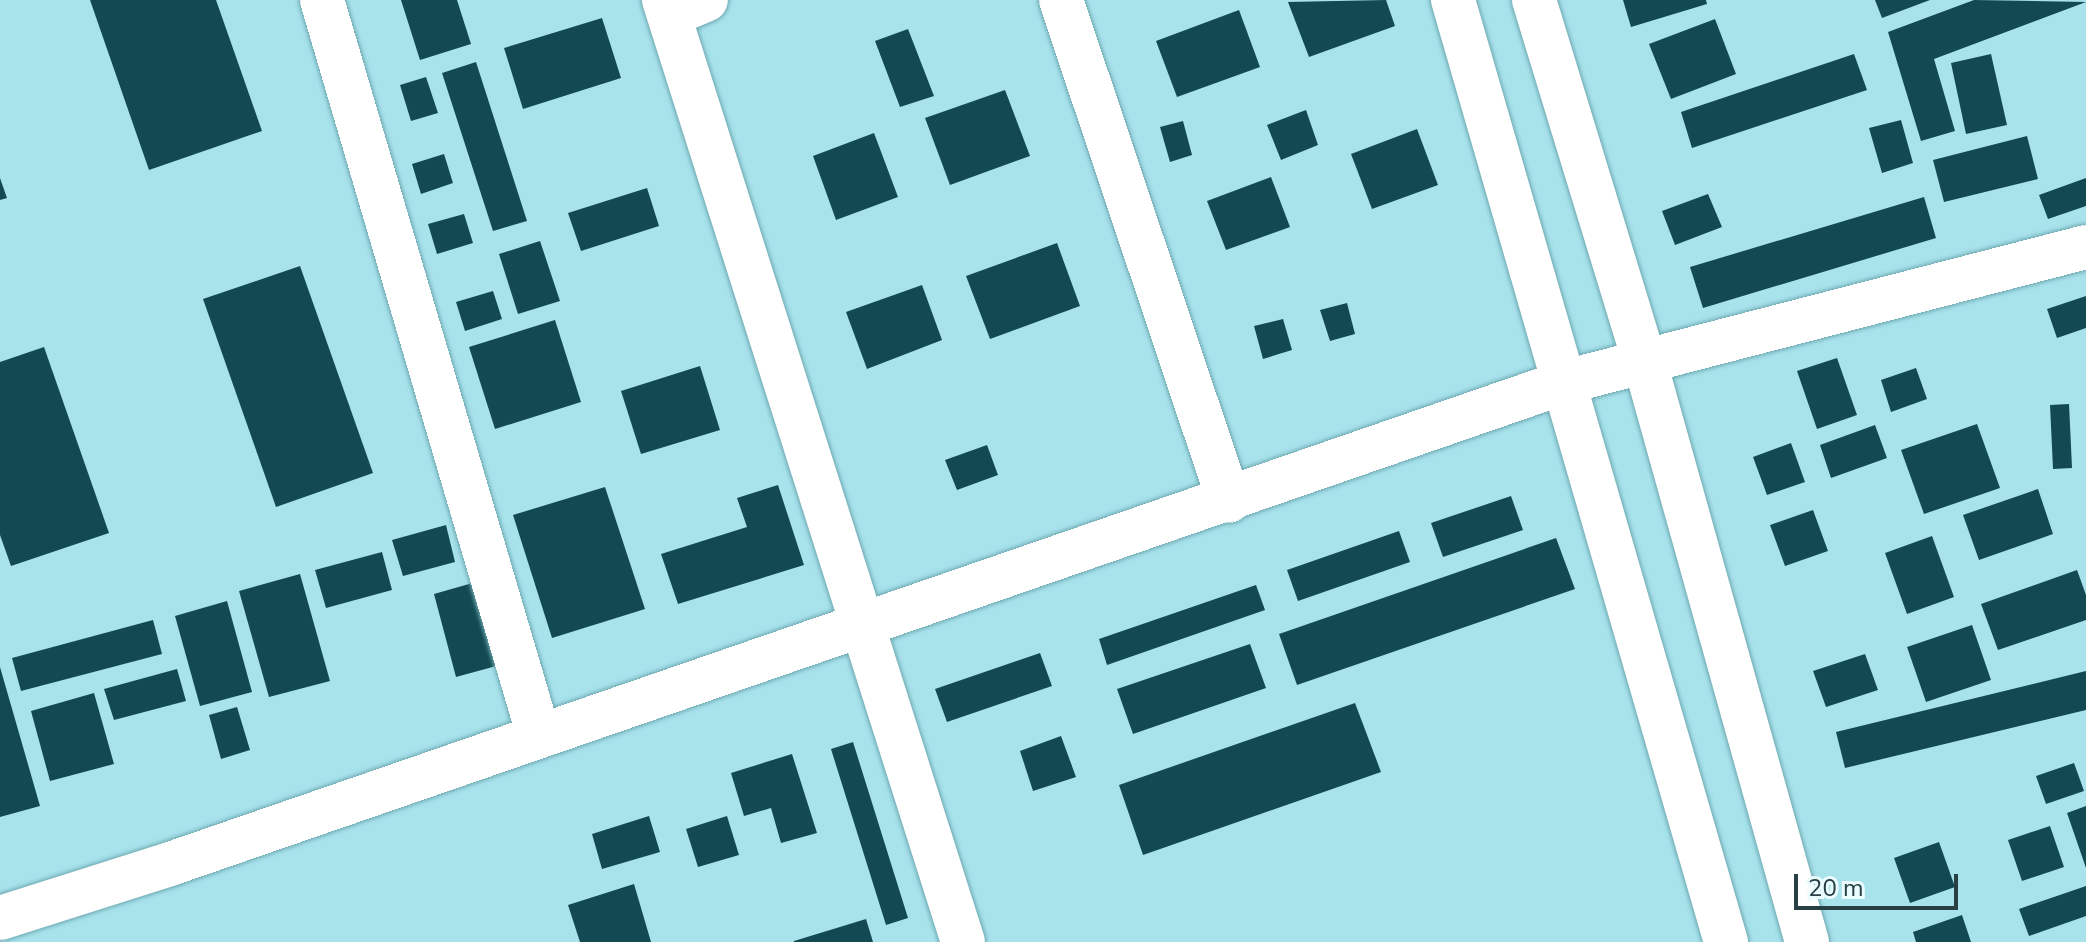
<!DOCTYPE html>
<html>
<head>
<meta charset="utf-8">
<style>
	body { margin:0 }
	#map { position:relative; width:2086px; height:942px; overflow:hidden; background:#a8e3ec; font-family:"Nunito Sans",sans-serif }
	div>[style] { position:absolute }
	.building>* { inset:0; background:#134a51 }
	.roads { filter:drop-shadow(0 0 2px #6ea8b1) drop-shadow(0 0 2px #6ea8b1) }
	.minor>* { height:44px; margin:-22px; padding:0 22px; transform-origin:22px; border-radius:22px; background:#fff }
	.tertiary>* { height:44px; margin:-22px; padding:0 22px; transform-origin:22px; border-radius:22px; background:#fff }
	span { translate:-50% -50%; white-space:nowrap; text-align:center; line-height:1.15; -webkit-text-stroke:8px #ebfcff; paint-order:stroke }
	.scale { position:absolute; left:1794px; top:874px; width:164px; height:36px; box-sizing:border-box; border:4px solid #274044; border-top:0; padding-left:10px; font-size:24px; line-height:28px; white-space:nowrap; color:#274044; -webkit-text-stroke:6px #ebfcff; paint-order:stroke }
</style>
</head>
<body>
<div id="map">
	<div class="building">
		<div style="clip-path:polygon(90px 0,216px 0,262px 131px,149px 170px)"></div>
		<div style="clip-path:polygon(401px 0,457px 0,471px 44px,420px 60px)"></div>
		<div style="clip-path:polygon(1386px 0,1395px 26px,1309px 57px,1288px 2px)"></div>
		<div style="clip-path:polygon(1623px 0,1706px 0,1707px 4px,1631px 27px)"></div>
		<div style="clip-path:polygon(1875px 0,1930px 0,1882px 18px)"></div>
		<div style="clip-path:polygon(1974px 0,2086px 2px,1934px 59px,1955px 131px,1921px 141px,1888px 32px)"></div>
		<div style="clip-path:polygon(1239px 10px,1260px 67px,1177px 97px,1156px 41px)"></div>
		<div style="clip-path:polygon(602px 18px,621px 78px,523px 109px,504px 48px)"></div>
		<div style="clip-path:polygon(1715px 19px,1736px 74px,1671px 99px,1649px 44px)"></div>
		<div style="clip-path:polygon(908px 29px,934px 96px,900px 107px,875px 41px)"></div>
		<div style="clip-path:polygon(1854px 54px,1867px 90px,1692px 148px,1681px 112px)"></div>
		<div style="clip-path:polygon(1991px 54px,2007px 125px,1966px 134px,1951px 63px)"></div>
		<div style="clip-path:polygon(476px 62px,527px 221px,493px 231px,442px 73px)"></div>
		<div style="clip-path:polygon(426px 77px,438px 113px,411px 121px,400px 85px)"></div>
		<div style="clip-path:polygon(1005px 90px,1030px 156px,950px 185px,925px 118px)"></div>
		<div style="clip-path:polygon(1306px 110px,1318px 145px,1281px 160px,1267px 125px)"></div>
		<div style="clip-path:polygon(1901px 120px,1913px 163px,1882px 173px,1869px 128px)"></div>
		<div style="clip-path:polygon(1183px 121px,1192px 155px,1170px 162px,1160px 127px)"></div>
		<div style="clip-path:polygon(1417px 129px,1438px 185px,1372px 209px,1351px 154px)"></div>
		<div style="clip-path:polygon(874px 133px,898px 197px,836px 220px,813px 156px)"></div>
		<div style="clip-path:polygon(2027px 136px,2038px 179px,1944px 202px,1933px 160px)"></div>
		<div style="clip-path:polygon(444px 154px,453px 183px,421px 194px,412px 164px)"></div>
		<div style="clip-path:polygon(1271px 177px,1290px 227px,1226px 250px,1207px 201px)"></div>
		<div style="clip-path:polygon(0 178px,7px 198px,0 200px)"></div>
		<div style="clip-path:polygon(2086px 178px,2086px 206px,2048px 219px,2039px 195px)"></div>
		<div style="clip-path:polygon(647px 188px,659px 226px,581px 251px,568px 213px)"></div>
		<div style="clip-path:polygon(1708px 194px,1722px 227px,1675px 245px,1662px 211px)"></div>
		<div style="clip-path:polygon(1924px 197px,1936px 238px,1703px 308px,1690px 267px)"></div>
		<div style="clip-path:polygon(464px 214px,473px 243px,437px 254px,428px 224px)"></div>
		<div style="clip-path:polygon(540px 241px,560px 301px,518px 314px,499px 254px)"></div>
		<div style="clip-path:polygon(1057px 243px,1080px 306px,990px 339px,966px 276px)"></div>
		<div style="clip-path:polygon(300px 266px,373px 473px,276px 507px,203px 299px)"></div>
		<div style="clip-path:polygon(922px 285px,942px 340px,867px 369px,846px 312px)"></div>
		<div style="clip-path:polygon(493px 291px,502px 319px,465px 331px,456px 302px)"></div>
		<div style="clip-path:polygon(2086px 296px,2086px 328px,2057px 338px,2047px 309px)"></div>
		<div style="clip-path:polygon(1347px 303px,1355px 334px,1330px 341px,1320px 310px)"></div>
		<div style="clip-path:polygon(1283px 319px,1292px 350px,1263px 359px,1254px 326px)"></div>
		<div style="clip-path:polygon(555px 320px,581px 402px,495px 429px,469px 347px)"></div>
		<div style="clip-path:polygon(44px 347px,109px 533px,11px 566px,0 535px,0 362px)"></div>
		<div style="clip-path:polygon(1837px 358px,1857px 415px,1817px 429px,1797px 371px)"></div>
		<div style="clip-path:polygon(700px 366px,720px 430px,641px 454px,621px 391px)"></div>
		<div style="clip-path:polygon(1916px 368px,1927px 399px,1891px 412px,1881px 380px)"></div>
		<div style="clip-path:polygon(2069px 404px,2072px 468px,2053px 469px,2050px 405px)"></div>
		<div style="clip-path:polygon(1977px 424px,2000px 488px,1924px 514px,1901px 450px)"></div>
		<div style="clip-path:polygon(1875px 425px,1887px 458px,1831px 478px,1820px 445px)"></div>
		<div style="clip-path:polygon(1791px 443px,1805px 482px,1767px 495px,1753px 457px)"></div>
		<div style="clip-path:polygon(987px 445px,998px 475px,957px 490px,945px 460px)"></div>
		<div style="clip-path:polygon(778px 485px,804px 565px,678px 604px,661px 554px,747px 527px,737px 498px)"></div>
		<div style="clip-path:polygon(605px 487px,645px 609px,552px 638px,513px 515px)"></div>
		<div style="clip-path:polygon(2038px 489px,2053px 534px,1979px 560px,1963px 515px)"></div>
		<div style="clip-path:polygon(1511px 496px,1523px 530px,1443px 557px,1431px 523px)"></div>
		<div style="clip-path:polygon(1813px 510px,1828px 551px,1785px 566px,1770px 525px)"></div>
		<div style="clip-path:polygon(446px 525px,455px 562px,403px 576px,392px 540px)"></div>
		<div style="clip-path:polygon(1399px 531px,1410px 562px,1298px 601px,1287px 570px)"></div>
		<div style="clip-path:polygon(1932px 536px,1954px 597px,1907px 614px,1885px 553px)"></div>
		<div style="clip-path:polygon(1556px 538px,1575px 589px,1297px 685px,1279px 634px)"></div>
		<div style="clip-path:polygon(382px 552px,392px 590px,326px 608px,315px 570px)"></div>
		<div style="clip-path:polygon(2077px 570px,2086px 595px,2086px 620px,1998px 650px,1981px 604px)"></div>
		<div style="clip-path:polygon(300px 574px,330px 681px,269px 697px,239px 591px)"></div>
		<div style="clip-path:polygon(476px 582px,500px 665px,456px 677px,434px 594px)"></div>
		<div style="clip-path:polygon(1256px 585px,1265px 610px,1107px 665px,1099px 639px)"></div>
		<div style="clip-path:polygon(227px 601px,252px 692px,200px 706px,175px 616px)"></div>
		<div style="clip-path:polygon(153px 620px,162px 654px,21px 691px,12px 658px)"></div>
		<div style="clip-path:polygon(1972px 625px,1991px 680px,1926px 702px,1907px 647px)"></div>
		<div style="clip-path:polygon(1250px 644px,1266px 688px,1133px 734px,1117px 689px)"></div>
		<div style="clip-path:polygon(1040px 653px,1052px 686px,947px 722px,935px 689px)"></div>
		<div style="clip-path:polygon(1865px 654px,1878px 690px,1826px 707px,1813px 671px)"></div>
		<div style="clip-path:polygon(0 667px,40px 806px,0 817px)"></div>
		<div style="clip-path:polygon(177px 669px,186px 701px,114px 720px,104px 689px)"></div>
		<div style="clip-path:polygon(2086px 671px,2086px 710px,1845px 768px,1836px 732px)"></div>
		<div style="clip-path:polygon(94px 693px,114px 764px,50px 781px,31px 711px)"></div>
		<div style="clip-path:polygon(1355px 703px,1381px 772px,1143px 855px,1119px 785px)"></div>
		<div style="clip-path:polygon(237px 707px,250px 750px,221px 759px,209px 715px)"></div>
		<div style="clip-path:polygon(1061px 736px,1076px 777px,1033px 791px,1020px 751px)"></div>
		<div style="clip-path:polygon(853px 742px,908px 918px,886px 925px,831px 749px)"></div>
		<div style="clip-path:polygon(792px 754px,817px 833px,781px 843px,771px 808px,744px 816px,731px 773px)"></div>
		<div style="clip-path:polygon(2074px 763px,2084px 791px,2046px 804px,2036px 776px)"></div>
		<div style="clip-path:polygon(2086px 806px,2086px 868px,2067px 813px)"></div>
		<div style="clip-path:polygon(649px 816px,660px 852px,602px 869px,592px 834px)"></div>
		<div style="clip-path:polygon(727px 816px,739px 855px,698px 867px,686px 829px)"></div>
		<div style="clip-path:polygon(2050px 826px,2064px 867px,2022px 881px,2008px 840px)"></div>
		<div style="clip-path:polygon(1939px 842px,1955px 887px,1910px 903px,1894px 858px)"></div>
		<div style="clip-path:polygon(634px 884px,651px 942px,580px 942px,568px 905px)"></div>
		<div style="clip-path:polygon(2086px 886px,2086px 916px,2029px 936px,2019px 909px)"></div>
		<div style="clip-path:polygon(1962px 915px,1971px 942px,1916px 942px,1913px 932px)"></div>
		<div style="clip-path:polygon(866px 919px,873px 942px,794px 942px,794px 941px)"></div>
	</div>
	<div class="roads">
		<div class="minor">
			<div style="left:322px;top:0;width:764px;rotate:73.58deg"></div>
			<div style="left:664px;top:0;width:988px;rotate:72.39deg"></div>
			<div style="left:1061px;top:0;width:528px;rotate:71.46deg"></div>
			<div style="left:670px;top:15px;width:39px;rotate:-23deg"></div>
			<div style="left:0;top:918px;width:178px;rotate:-17.6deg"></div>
			<div style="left:170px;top:864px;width:1476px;rotate:-19.06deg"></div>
			<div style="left:1565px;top:382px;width:538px;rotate:-14.53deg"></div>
		</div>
		<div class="tertiary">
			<div style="left:1453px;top:0;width:981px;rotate:73.84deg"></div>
			<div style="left:1534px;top:0;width:375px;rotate:73deg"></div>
			<div style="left:1644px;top:359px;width:605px;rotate:74.38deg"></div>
		</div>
	</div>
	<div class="scale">20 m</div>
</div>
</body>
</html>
